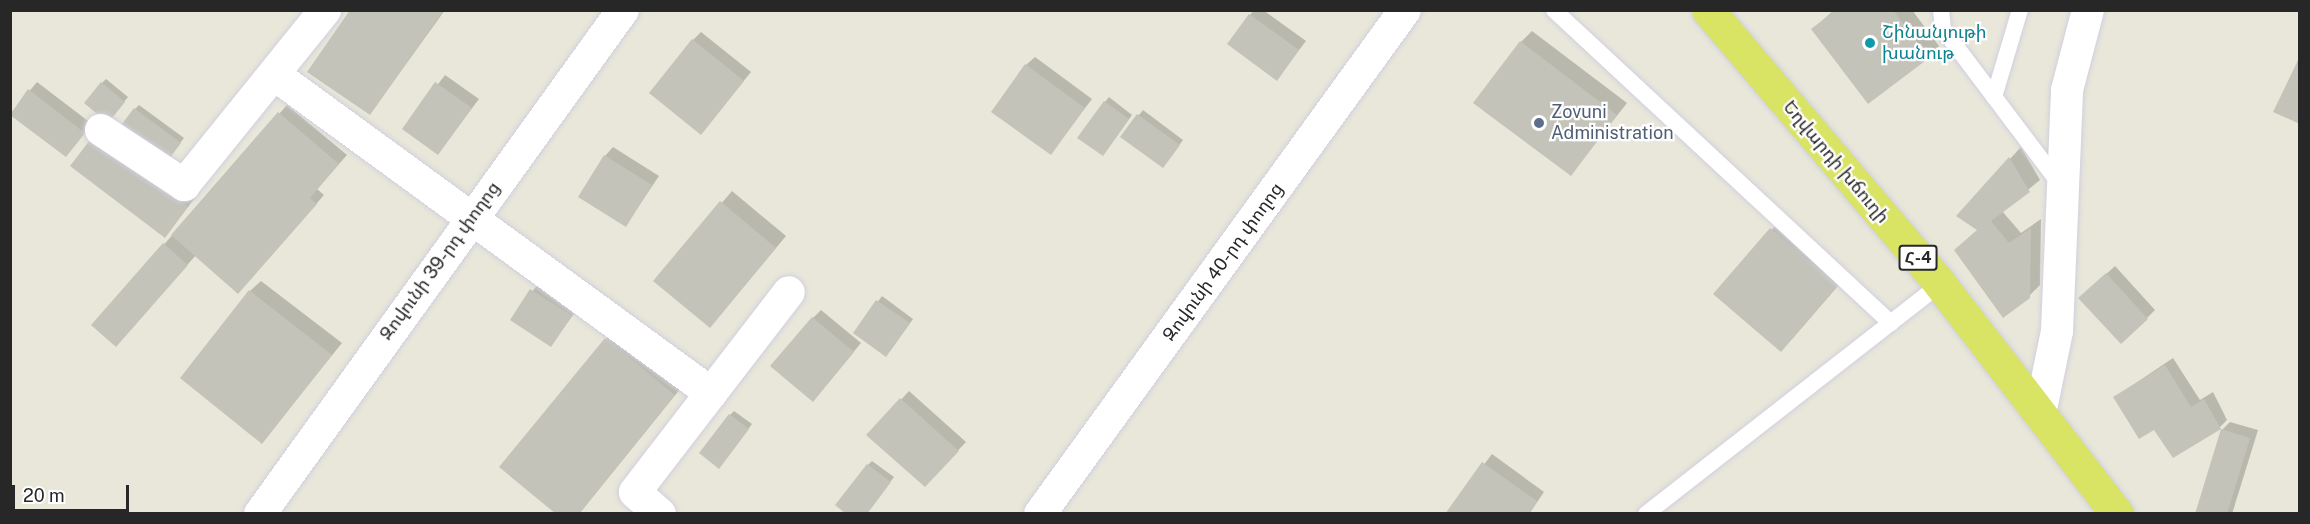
<!DOCTYPE html>
<html>
<head>
<meta charset="utf-8">
<style>
	body { margin:0 }
	#map { position:relative; width:2310px; height:524px; overflow:hidden; background:#e8e7d9; font-family:"Public Sans","Noto Sans Armenian",sans-serif }
	div>[style] { position:absolute }
	.shadow>* { inset:0; background:#0003 }
	.building>* { inset:0; background:#c4c3b9 }
	.roads { filter:drop-shadow(0 0 2px #d1cfdf) drop-shadow(0 0 2px #d1cfdf) }
	.service>* { height:16px; margin:-8px; padding:0 8px; transform-origin:8px; border-radius:8px; background:#fff }
	.minor>* { height:32px; margin:-16px; padding:0 16px; transform-origin:16px; border-radius:16px; background:#fff }
	.primary>* { height:33px; margin:-16.5px; padding:0 16.5px; transform-origin:16.5px; border-radius:16.5px; background:#d9e364 }
	.dots>* { width:16px; height:16px; translate:-50% -50%; box-sizing:border-box; border:3px solid #fff; border-radius:50% }
	span { translate:-50% -50%; white-space:nowrap; text-align:center; line-height:1.15; -webkit-text-stroke:4.5px #fff; paint-order:stroke }
	.shield-label span { padding:2px 4px; background:#fff; border:2px solid; border-radius:4px; -webkit-text-stroke-width:0 }
	.shield-label { font-size:16px; color:#272727; font-weight:700 }
	.culture-label { font-size:18px; color:#0d838f }
	.left { translate:0 -50%; text-align:left }
	.service-label { font-size:18px; color:#4e5e75 }
	.street-label { font-size:18px; color:#272727 }
	.frame { position:absolute; inset:0; border:12px solid #272727; pointer-events:none }
	.scale { position:absolute; left:12px; top:485px; width:117px; height:27px; box-sizing:border-box; border:3px solid #272727; border-top:0; padding-left:8px; font-size:18px; line-height:21px; white-space:nowrap; color:#272727; -webkit-text-stroke:4px #fff; paint-order:stroke }
</style>
</head>
<body>
<div id="map">
	<div class="shadow">
		<div style="clip-path:polygon(352px 10px,445px 10px,370px 114px)"></div>
		<div style="clip-path:polygon(1254px 10px,1263px 10px,1306px 41px,1277px 79px,1250px 15px)"></div>
		<div style="clip-path:polygon(1834px 10px,1912px 10px,1939px 46px,1928px 57px,1813px 29px)"></div>
		<div style="clip-path:polygon(1532px 31px,1627px 103px,1571px 174px,1521px 42px)"></div>
		<div style="clip-path:polygon(701px 32px,751px 72px,701px 133px,693px 40px)"></div>
		<div style="clip-path:polygon(1035px 57px,1092px 99px,1050px 154px,1026px 65px)"></div>
		<div style="clip-path:polygon(445px 75px,479px 99px,438px 153px,404px 129px)"></div>
		<div style="clip-path:polygon(106px 79px,128px 97px,112px 116px,102px 83px)"></div>
		<div style="clip-path:polygon(37px 82px,92px 124px,66px 155px,11px 113px)"></div>
		<div style="clip-path:polygon(1109px 97px,1132px 115px,1107px 150px,1105px 102px)"></div>
		<div style="clip-path:polygon(139px 105px,184px 138px,170px 156px,135px 109px)"></div>
		<div style="clip-path:polygon(287px 105px,347px 155px,317px 189px,324px 195px,247px 283px,196px 255px,124px 337px,93px 325px)"></div>
		<div style="clip-path:polygon(1143px 110px,1183px 140px,1167px 162px,1122px 136px)"></div>
		<div style="clip-path:polygon(102px 129px,195px 198px,165px 236px)"></div>
		<div style="clip-path:polygon(613px 147px,659px 176px,626px 225px,605px 156px)"></div>
		<div style="clip-path:polygon(2021px 147px,2040px 180px,2002px 211px,2021px 233px,2041px 219px,2040px 285px,2029px 296px,1979px 229px,1958px 215px)"></div>
		<div style="clip-path:polygon(732px 191px,786px 236px,720px 315px,655px 281px)"></div>
		<div style="clip-path:polygon(1782px 218px,1848px 274px,1792px 339px,1715px 294px)"></div>
		<div style="clip-path:polygon(2115px 266px,2155px 310px,2147px 318px,2089px 290px)"></div>
		<div style="clip-path:polygon(261px 281px,342px 343px,262px 442px,250px 291px)"></div>
		<div style="clip-path:polygon(540px 281px,579px 307px,551px 345px,512px 320px)"></div>
		<div style="clip-path:polygon(882px 296px,913px 319px,890px 351px,855px 333px)"></div>
		<div style="clip-path:polygon(821px 310px,861px 343px,821px 391px,813px 318px)"></div>
		<div style="clip-path:polygon(617px 328px,685px 383px,579px 514px,606px 339px)"></div>
		<div style="clip-path:polygon(2173px 358px,2200px 400px,2213px 392px,2227px 420px,2219px 428px,2154px 428px,2115px 397px)"></div>
		<div style="clip-path:polygon(909px 391px,966px 442px,933px 477px,869px 435px)"></div>
		<div style="clip-path:polygon(734px 411px,752px 424px,723px 463px,730px 415px)"></div>
		<div style="clip-path:polygon(2230px 422px,2258px 430px,2232px 514px,2196px 514px,2222px 430px)"></div>
		<div style="clip-path:polygon(1492px 454px,1544px 492px,1529px 514px,1447px 513px)"></div>
		<div style="clip-path:polygon(872px 461px,894px 477px,866px 514px,868px 465px)"></div>
	</div>
	<div class="building">
		<div style="clip-path:polygon(350px 10px,443px 11px,370px 115px,307px 72px)"></div>
		<div style="clip-path:polygon(1836px 10px,1893px 10px,1929px 58px,1868px 104px,1811px 29px)"></div>
		<div style="clip-path:polygon(1249px 14px,1299px 50px,1277px 81px,1227px 44px)"></div>
		<div style="clip-path:polygon(692px 39px,744px 81px,701px 135px,649px 93px)"></div>
		<div style="clip-path:polygon(1520px 41px,1617px 115px,1571px 176px,1473px 103px)"></div>
		<div style="clip-path:polygon(2300px 56px,2300px 124px,2273px 112px)"></div>
		<div style="clip-path:polygon(1025px 64px,1085px 108px,1051px 155px,991px 112px)"></div>
		<div style="clip-path:polygon(101px 82px,125px 102px,108px 123px,84px 103px)"></div>
		<div style="clip-path:polygon(435px 82px,472px 108px,438px 155px,402px 129px)"></div>
		<div style="clip-path:polygon(28px 89px,85px 133px,66px 157px,10px 115px)"></div>
		<div style="clip-path:polygon(1104px 101px,1129px 119px,1103px 156px,1077px 138px)"></div>
		<div style="clip-path:polygon(134px 108px,181px 143px,166px 163px,119px 128px)"></div>
		<div style="clip-path:polygon(278px 112px,339px 164px,310px 198px,317px 204px,238px 294px,171px 235px)"></div>
		<div style="clip-path:polygon(1137px 114px,1180px 145px,1163px 168px,1120px 137px)"></div>
		<div style="clip-path:polygon(93px 136px,188px 207px,165px 238px,70px 166px)"></div>
		<div style="clip-path:polygon(604px 155px,652px 185px,626px 227px,578px 197px)"></div>
		<div style="clip-path:polygon(2009px 157px,2030px 192px,1991px 221px,2009px 243px,2031px 228px,2030px 298px,2003px 318px,1954px 250px,1977px 230px,1956px 216px)"></div>
		<div style="clip-path:polygon(720px 201px,776px 248px,710px 328px,653px 281px)"></div>
		<div style="clip-path:polygon(1770px 228px,1838px 286px,1781px 352px,1713px 294px)"></div>
		<div style="clip-path:polygon(163px 243px,188px 265px,116px 347px,91px 325px)"></div>
		<div style="clip-path:polygon(2106px 273px,2148px 319px,2121px 344px,2078px 298px)"></div>
		<div style="clip-path:polygon(530px 289px,572px 316px,551px 347px,510px 320px)"></div>
		<div style="clip-path:polygon(249px 290px,332px 355px,262px 444px,180px 378px)"></div>
		<div style="clip-path:polygon(876px 300px,910px 323px,886px 357px,853px 333px)"></div>
		<div style="clip-path:polygon(812px 317px,854px 352px,813px 402px,770px 366px)"></div>
		<div style="clip-path:polygon(605px 338px,675px 395px,579px 514px,556px 514px,499px 467px)"></div>
		<div style="clip-path:polygon(2165px 365px,2191px 407px,2204px 399px,2221px 429px,2173px 458px,2154px 430px,2139px 439px,2113px 397px)"></div>
		<div style="clip-path:polygon(900px 398px,959px 451px,925px 487px,866px 435px)"></div>
		<div style="clip-path:polygon(729px 414px,749px 429px,719px 469px,699px 453px)"></div>
		<div style="clip-path:polygon(2221px 429px,2250px 438px,2227px 514px,2195px 514px)"></div>
		<div style="clip-path:polygon(1482px 462px,1537px 501px,1528px 514px,1445px 514px)"></div>
		<div style="clip-path:polygon(867px 464px,891px 482px,867px 514px,846px 514px,835px 505px)"></div>
	</div>
	<div class="roads">
		<div class="service">
			<div style="left:1554px;top:10px;width:460px;rotate:42.9deg"></div>
			<div style="left:1941px;top:10px;width:19px;rotate:84deg"></div>
			<div style="left:1943px;top:29px;width:198px;rotate:53deg"></div>
			<div style="left:1994px;top:97px;width:91px;rotate:-73.4deg"></div>
			<div style="left:1646px;top:514px;width:373px;rotate:-38deg"></div>
		</div>
		<div class="minor">
			<div style="left:275px;top:75px;width:540px;rotate:36.11deg"></div>
			<div style="left:101px;top:130px;width:100px;rotate:33.5deg"></div>
			<div style="left:184px;top:185px;width:225px;rotate:-51.1deg"></div>
			<div style="left:2040px;top:414px;width:85px;rotate:-78.4deg"></div>
			<div style="left:2057px;top:331px;width:241px;rotate:-87.6deg"></div>
			<div style="left:2067px;top:90px;width:83px;rotate:-75.3deg"></div>
			<div style="left:260px;top:514px;width:621px;rotate:-54.24deg"></div>
			<div style="left:660px;top:514px;width:33px;rotate:-139deg"></div>
			<div style="left:635px;top:492px;width:252px;rotate:-52.4deg"></div>
			<div style="left:1040px;top:514px;width:622px;rotate:-54.09deg"></div>
		</div>
		<div class="primary">
			<div style="left:1708px;top:10px;width:359px;rotate:49.7deg"></div>
			<div style="left:1940px;top:284px;width:290px;rotate:52.4deg"></div>
		</div>
	</div>
	<div class="dots">
		<div style="left:1870px;top:43px;background:#0f9aa8"></div>
		<div style="left:1539px;top:123px;background:#5c6f8a"></div>
	</div>
	<div class="shield-label">
		<span style="left:1918px;top:258px">Հ-4</span>
	</div>
	<div class="culture-label">
		<span class="left" style="left:1882px;top:43px">Շինանյութի<br>խանութ</span>
	</div>
	<div class="service-label">
		<span class="left" style="left:1551px;top:123px">Zovuni<br>Administration</span>
	</div>
	<div class="street-label">
		<span style="left:1836px;top:162px;rotate:50deg">Եղվարդի խճուղի</span>
		<span style="left:440px;top:261px;rotate:-54deg">Զովունի 39-րդ փողոց</span>
		<span style="left:1223px;top:262px;rotate:-54deg">Զովունի 40-րդ փողոց</span>
	</div>
	<div class="frame"></div>
	<div class="scale">20 m</div>
</div>
</body>
</html>
